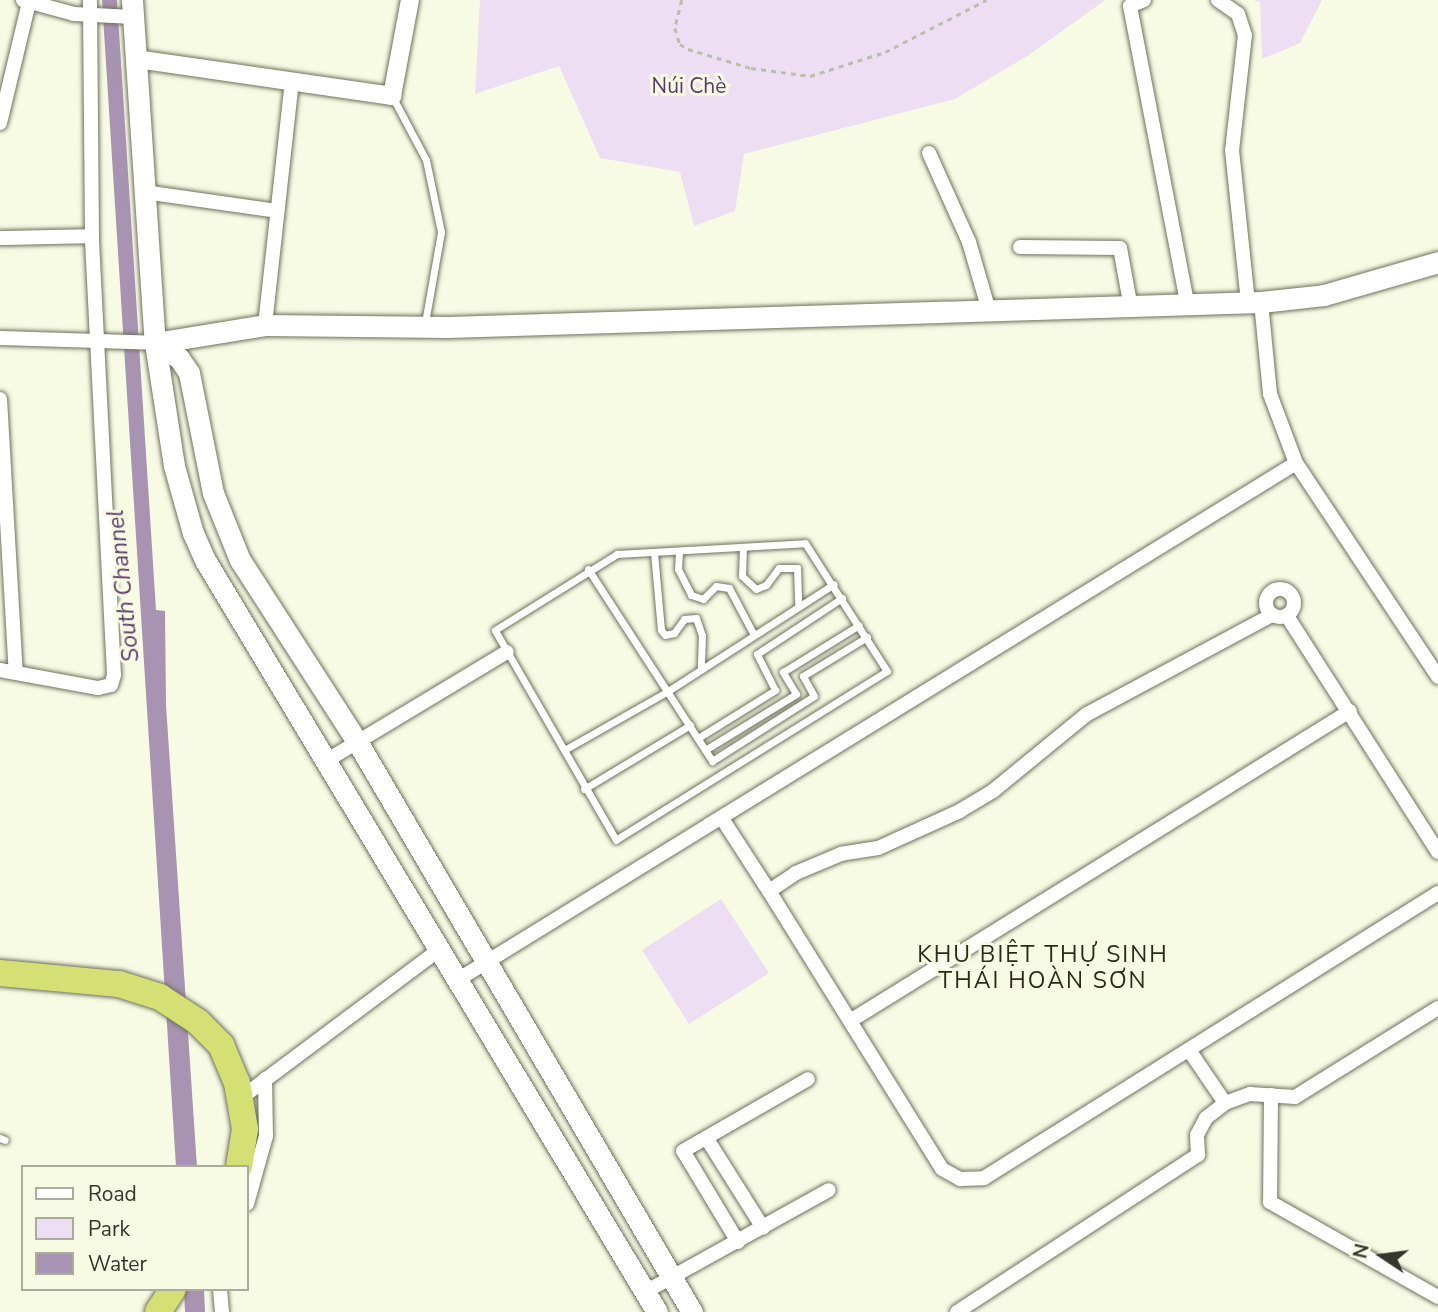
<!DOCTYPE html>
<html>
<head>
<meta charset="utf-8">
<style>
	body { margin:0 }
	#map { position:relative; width:1438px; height:1312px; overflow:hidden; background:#f8fbe4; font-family:"Nunito Sans",sans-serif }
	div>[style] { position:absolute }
	.green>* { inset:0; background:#eddef3 }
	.water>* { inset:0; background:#a893b2 }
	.path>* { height:2.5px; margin-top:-1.25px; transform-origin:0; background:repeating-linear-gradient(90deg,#bbbeab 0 5px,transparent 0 10px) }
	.roads { filter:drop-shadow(0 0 2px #6e715d) drop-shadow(0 0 2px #6e715d) }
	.service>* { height:7px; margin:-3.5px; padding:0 3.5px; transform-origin:3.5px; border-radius:3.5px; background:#fff }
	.minor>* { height:14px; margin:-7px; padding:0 7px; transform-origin:7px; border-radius:7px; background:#fff }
	.minor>.ring { margin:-7px; padding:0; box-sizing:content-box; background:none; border:14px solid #fff; border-radius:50% }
	.tertiary>* { height:18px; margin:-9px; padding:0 9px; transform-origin:9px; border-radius:9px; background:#fff }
	.secondary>* { height:21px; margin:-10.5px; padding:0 10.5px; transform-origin:10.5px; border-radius:10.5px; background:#fff }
	.motorway>* { height:26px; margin:-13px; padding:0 13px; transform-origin:13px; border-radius:13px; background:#d4e073 }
	span { translate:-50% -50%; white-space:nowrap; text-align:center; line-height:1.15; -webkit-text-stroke:6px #f8fbe4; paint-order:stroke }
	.park-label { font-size:21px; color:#5a3b67 }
	.water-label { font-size:23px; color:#5d3e6b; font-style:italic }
	.neighbourhood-label { font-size:23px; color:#2a2c1a; letter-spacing:2px }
	.legend { position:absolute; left:21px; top:1165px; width:228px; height:126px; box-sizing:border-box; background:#f8fbe4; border:2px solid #aaad9b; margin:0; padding:9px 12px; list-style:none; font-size:21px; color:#35372e }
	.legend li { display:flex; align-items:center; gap:14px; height:35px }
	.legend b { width:35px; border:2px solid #aaad9b }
	.north { position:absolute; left:1347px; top:1221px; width:70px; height:70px; -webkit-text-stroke:5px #f8fbe4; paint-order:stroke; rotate:283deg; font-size:19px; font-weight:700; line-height:28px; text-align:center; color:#35372e }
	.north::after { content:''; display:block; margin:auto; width:24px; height:32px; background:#35372e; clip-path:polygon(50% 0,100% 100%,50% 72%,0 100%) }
</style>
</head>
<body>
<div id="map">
	<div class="green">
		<div style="clip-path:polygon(480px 0,1105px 0,1029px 55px,955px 99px,744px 154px,735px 211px,694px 226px,680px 172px,600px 158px,559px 66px,475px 94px)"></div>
		<div style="clip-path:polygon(1253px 0,1322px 0,1300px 43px,1262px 59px,1260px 2px)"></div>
		<div style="clip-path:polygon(721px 899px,769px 973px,689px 1024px,642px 950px)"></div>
	</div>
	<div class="water">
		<div style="clip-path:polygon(102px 0,117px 0,156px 610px,165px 611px,166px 705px,197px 1167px,176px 1167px)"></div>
		<div style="clip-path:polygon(184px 1289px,204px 1289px,205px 1312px,185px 1312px)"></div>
	</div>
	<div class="path">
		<div style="left:682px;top:0;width:29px;rotate:104deg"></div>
		<div style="left:675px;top:28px;width:17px;rotate:73deg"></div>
		<div style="left:680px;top:44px;width:9px;rotate:32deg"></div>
		<div style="left:688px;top:49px;width:66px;rotate:16.8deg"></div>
		<div style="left:751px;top:68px;width:60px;rotate:7.7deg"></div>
		<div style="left:810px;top:76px;width:79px;rotate:-17.7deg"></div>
		<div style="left:885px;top:52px;width:114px;rotate:-27.2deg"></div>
	</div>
	<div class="roads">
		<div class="service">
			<div style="left:392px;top:96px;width:72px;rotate:62deg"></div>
			<div style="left:426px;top:160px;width:74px;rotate:78.2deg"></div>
			<div style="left:441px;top:232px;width:92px;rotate:100deg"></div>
			<div style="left:805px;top:543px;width:152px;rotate:57.4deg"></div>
			<div style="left:887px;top:671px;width:319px;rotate:148.1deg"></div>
			<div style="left:616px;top:840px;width:242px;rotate:-120deg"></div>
			<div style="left:495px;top:630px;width:144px;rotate:-31.9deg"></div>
			<div style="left:617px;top:554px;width:188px;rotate:-3.3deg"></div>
			<div style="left:743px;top:547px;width:29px;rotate:92deg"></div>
			<div style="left:742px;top:576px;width:19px;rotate:43deg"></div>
			<div style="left:756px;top:589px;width:11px;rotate:-22deg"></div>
			<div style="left:766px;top:585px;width:21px;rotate:-53deg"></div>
			<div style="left:779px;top:568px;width:18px"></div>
			<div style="left:797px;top:568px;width:38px;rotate:88deg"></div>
			<div style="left:679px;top:551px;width:18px;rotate:93deg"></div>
			<div style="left:678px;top:569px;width:29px;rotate:63deg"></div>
			<div style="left:691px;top:595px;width:13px;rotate:18deg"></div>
			<div style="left:703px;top:599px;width:18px;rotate:-45deg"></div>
			<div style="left:716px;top:586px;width:13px;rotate:9deg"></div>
			<div style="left:729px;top:588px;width:53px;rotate:62deg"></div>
			<div style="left:654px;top:553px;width:77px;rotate:84.8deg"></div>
			<div style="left:661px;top:630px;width:6px;rotate:51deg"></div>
			<div style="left:665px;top:635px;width:9px;rotate:-13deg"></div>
			<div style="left:674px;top:633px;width:17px;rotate:-54deg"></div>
			<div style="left:684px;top:619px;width:12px;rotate:-5deg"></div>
			<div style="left:696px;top:618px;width:18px;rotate:71deg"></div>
			<div style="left:702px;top:635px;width:32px;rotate:92deg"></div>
			<div style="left:588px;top:569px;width:229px;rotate:57.1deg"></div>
			<div style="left:712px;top:761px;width:121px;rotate:-32.5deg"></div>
			<div style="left:814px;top:696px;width:23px;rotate:-119deg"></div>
			<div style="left:803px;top:676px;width:75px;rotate:-31.4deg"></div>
			<div style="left:698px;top:738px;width:91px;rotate:-31.9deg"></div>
			<div style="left:775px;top:690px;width:40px;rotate:-116.6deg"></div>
			<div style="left:757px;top:654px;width:102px;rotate:-33.4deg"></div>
			<div style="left:566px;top:749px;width:117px;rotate:-29.6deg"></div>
			<div style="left:668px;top:691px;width:197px;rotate:-32.8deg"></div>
			<div style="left:705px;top:750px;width:107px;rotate:-31.6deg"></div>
			<div style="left:796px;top:694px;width:26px;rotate:-121deg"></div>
			<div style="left:783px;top:672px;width:89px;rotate:-31.7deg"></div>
			<div style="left:584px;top:789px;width:124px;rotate:-31.1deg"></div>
			<div style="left:0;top:1138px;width:5px;rotate:22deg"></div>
		</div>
		<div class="minor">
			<div style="left:23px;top:0;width:53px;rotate:15.4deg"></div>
			<div style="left:74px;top:14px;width:59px;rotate:2.9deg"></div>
			<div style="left:1144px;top:0;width:15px;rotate:157deg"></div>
			<div style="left:1130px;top:6px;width:306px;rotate:79.1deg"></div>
			<div style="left:1218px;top:0;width:24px;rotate:35deg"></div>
			<div style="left:1238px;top:14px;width:22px;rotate:72deg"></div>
			<div style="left:1245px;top:35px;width:116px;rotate:96.4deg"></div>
			<div style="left:1232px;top:150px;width:154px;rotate:84deg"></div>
			<div style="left:0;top:123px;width:124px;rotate:-76.5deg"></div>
			<div style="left:929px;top:153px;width:98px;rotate:65.8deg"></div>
			<div style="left:969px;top:242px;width:72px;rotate:73.8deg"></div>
			<div style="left:144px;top:192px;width:134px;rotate:8.1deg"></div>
			<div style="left:0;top:238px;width:92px;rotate:-1.2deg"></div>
			<div style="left:1020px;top:247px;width:100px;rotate:0.6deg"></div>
			<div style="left:1120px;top:248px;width:61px;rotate:79.6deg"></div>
			<div style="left:1261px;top:302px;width:92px;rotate:84.4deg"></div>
			<div style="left:1270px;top:394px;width:74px;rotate:69.4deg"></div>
			<div style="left:265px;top:325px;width:246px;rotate:-83.7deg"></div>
			<div style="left:0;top:338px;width:155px;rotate:1.8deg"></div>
			<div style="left:0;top:399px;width:274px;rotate:86.7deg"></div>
			<div class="ring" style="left:1266px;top:589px;width:14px;height:14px"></div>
			<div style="left:1272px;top:615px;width:210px;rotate:151.8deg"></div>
			<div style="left:1087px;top:714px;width:122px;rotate:140.7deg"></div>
			<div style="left:993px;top:791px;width:39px;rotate:149deg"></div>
			<div style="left:960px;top:811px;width:90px;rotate:155.7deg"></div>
			<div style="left:878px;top:848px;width:37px;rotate:171deg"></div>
			<div style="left:841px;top:854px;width:49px;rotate:157.1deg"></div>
			<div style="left:796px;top:873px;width:32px;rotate:146deg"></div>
			<div style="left:769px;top:891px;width:327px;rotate:58.1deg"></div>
			<div style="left:942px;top:1169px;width:21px;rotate:29deg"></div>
			<div style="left:960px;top:1179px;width:24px;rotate:-2deg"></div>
			<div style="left:984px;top:1178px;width:536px;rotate:-32.12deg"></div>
			<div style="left:1287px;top:616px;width:280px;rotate:57.4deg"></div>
			<div style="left:0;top:670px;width:100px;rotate:10.4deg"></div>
			<div style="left:98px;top:688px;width:13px;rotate:-13deg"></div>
			<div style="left:111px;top:685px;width:10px;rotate:-73deg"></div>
			<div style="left:114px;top:675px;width:440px;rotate:-92.9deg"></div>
			<div style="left:92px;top:236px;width:236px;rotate:-90.5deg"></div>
			<div style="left:326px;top:761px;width:211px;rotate:-31.1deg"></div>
			<div style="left:723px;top:820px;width:85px;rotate:57.1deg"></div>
			<div style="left:459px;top:979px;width:983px;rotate:-31.65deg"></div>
			<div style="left:1296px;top:463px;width:257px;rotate:56.4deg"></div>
			<div style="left:850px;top:1021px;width:588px;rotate:-31.8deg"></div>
			<div style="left:1189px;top:1050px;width:64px;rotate:55.8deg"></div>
			<div style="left:1271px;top:1095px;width:107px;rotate:90.5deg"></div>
			<div style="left:1270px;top:1202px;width:193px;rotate:29.5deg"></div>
			<div style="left:241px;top:1098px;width:249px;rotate:-36.8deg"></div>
			<div style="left:707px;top:1139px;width:105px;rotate:57.8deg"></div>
			<div style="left:247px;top:1204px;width:71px;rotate:-74.4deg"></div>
			<div style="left:266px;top:1136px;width:57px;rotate:-91deg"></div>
			<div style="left:738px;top:1242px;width:106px;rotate:-121.1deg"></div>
			<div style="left:683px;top:1151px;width:144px;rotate:-29.9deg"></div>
			<div style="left:220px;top:1289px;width:23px;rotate:85deg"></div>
			<div style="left:645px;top:1292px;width:210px;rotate:-29deg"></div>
			<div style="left:957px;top:1312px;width:288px;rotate:-33.1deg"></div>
			<div style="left:1198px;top:1155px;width:20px;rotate:-93deg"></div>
			<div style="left:1197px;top:1135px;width:19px;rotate:-62deg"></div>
			<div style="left:1206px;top:1118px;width:24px;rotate:-38deg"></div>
			<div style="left:1225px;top:1103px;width:27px;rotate:-20deg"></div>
			<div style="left:1250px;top:1094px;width:45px;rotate:3.8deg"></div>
			<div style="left:1295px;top:1097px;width:168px;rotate:-31.9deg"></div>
		</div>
		<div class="tertiary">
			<div style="left:136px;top:59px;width:259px;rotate:8.2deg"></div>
			<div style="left:392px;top:96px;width:98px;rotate:-79.4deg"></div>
		</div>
		<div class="secondary">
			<div style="left:132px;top:0;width:344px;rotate:86.2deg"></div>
			<div style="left:155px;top:343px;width:124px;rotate:81.2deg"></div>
			<div style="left:174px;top:466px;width:70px;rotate:74.2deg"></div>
			<div style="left:193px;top:533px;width:30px;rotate:66deg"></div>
			<div style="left:205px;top:560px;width:877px;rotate:58.99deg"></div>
			<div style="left:155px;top:343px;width:111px;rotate:-9.3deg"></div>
			<div style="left:265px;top:325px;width:183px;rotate:0.6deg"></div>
			<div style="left:448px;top:327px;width:813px;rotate:-1.76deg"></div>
			<div style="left:1261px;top:302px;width:63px;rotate:-6.3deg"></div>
			<div style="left:1324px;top:295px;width:119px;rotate:-16.1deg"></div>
			<div style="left:155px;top:343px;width:28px;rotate:32deg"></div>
			<div style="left:179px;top:358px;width:18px;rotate:56deg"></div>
			<div style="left:189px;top:373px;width:122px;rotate:78.7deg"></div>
			<div style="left:213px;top:493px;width:72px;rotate:68.1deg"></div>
			<div style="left:240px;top:560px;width:218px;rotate:57.2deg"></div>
			<div style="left:358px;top:743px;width:660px;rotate:59.59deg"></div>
		</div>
		<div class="motorway">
			<div style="left:0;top:973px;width:120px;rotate:5.3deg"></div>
			<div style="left:119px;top:984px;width:43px;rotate:17.6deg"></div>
			<div style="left:160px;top:997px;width:45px;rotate:33.3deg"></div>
			<div style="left:198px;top:1022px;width:33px;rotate:45deg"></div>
			<div style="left:221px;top:1045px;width:41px;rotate:67.2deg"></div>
			<div style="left:237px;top:1083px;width:47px;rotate:80.1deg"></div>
			<div style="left:245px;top:1129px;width:38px;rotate:99deg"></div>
			<div style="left:158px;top:1312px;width:27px;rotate:-57deg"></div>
		</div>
	</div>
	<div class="park-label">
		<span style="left:689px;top:86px">Núi Chè</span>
	</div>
	<div class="water-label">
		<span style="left:124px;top:586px;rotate:-96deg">South Channel</span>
	</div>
	<div class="neighbourhood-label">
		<span style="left:1043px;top:968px">KHU BIỆT THỰ SINH<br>THÁI HOÀN SƠN</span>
	</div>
	<ul class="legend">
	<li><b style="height:9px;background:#fff"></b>Road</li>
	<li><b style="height:19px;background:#eddef3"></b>Park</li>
	<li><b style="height:19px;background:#a893b2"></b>Water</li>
	</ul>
	<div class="north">N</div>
</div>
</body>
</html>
